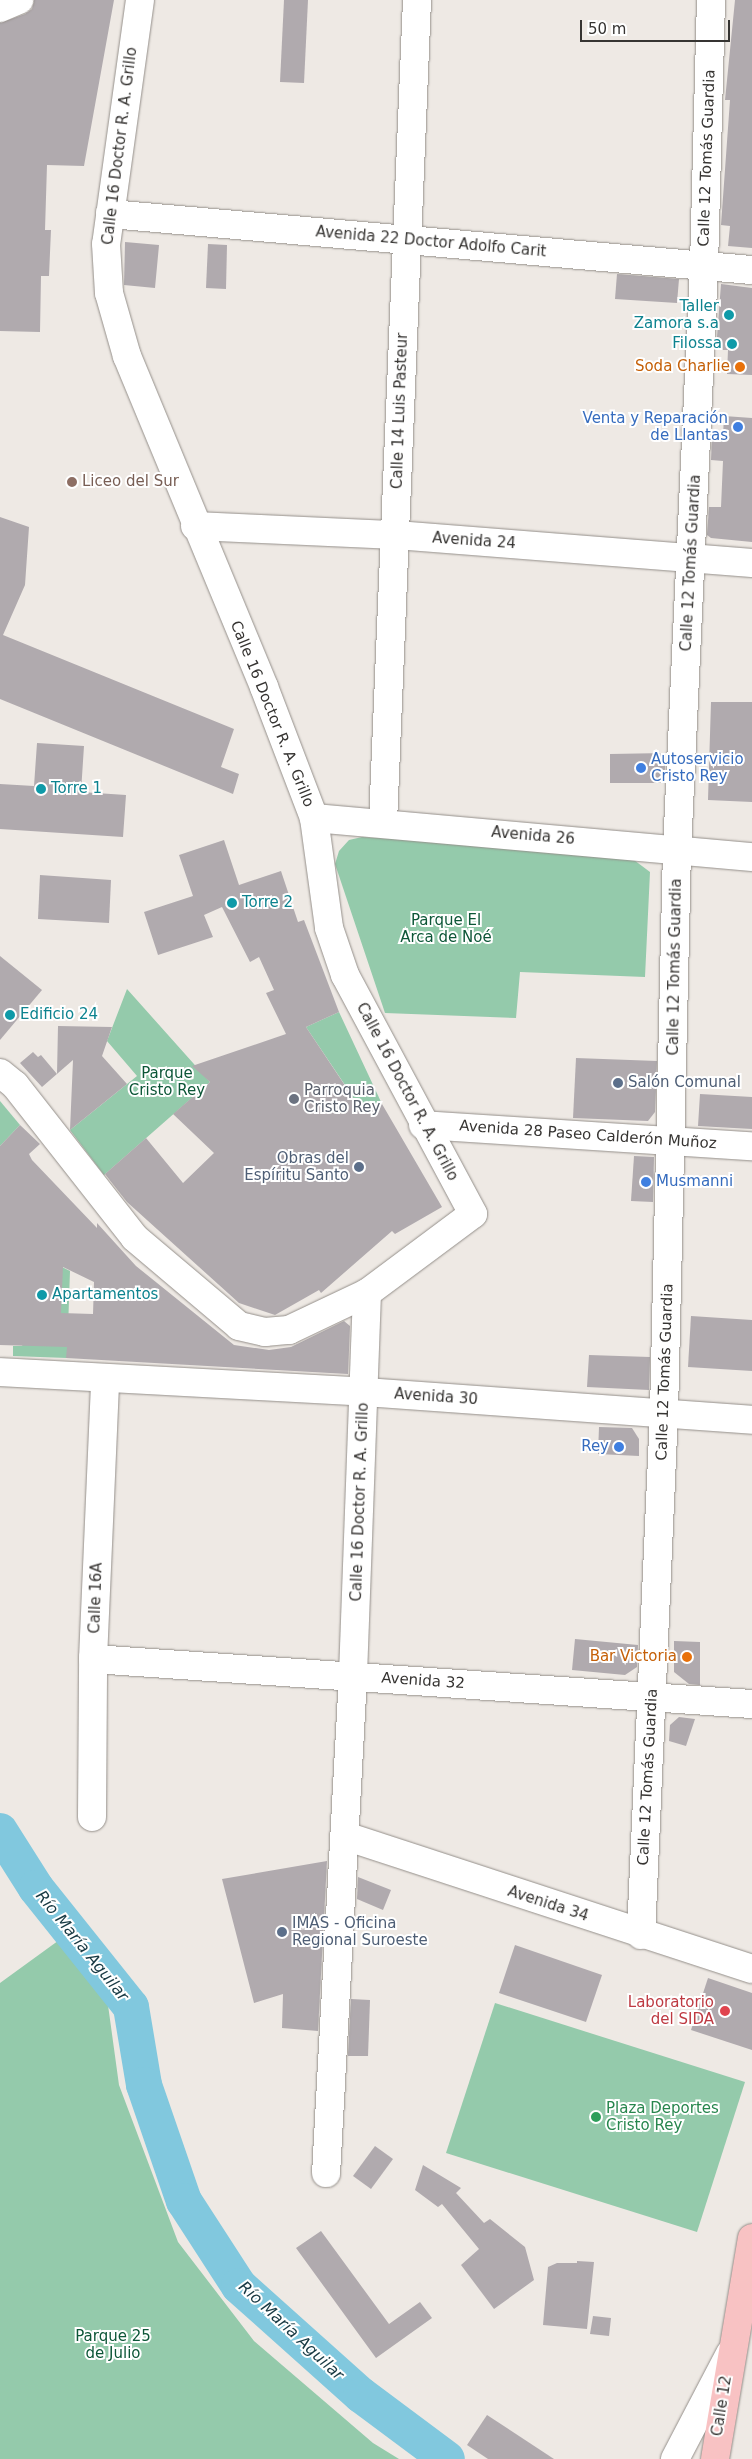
<!DOCTYPE html>
<html>
<head>
<meta charset="utf-8">
<style>
	body { margin:0 }
	#map { position:relative; width:752px; height:2459px; overflow:hidden; background:#eee9e4; font-family:"DejaVu Sans",sans-serif }
	div>[style] { position:absolute }
	.green>* { inset:0; background:#94caab }
	.river>* { height:36px; margin:-18px; padding:0 18px; transform-origin:18px; border-radius:18px; background:#81c8de }
	.building>* { inset:0; background:#b0aaae }
	.roads { filter:drop-shadow(0 0 1px #948f8a) drop-shadow(0 0 1px #948f8a) }
	.minor>* { height:28px; margin:-14px; padding:0 14px; transform-origin:14px; border-radius:14px; background:#fff }
	.major>* { height:28px; margin:-14px; padding:0 14px; transform-origin:14px; border-radius:14px; background:#f8c2c3 }
	.dots>* { width:14px; height:14px; translate:-50% -50%; box-sizing:border-box; border:2px solid #fff; border-radius:50% }
	span { translate:-50% -50%; white-space:nowrap; text-align:center; line-height:1.15; -webkit-text-stroke:4px #fff; paint-order:stroke }
	.street-label { font-size:15px; color:#363432 }
	.culture-label { font-size:15px; color:#0d838f }
	.right { translate:-100% -50%; text-align:right }
	.left { translate:0 -50%; text-align:left }
	.food-label { font-size:15px; color:#c56008 }
	.shop-label { font-size:15px; color:#366cbe }
	.education-label { font-size:15px; color:#785e54 }
	.park-label { font-size:15px; color:#0c5637 }
	.service-label { font-size:15px; color:#4e5e75 }
	.worship-label { font-size:15px; color:#5b616d }
	.health-label { font-size:15px; color:#be3a42 }
	.leisure-label { font-size:15px; color:#27864d }
	.water-label { font-size:16px; color:#173943; font-style:italic }
	.scale { position:absolute; left:580px; top:20px; width:150px; height:22px; box-sizing:border-box; border:2px solid #363432; border-top:0; padding-left:6px; font-size:15px; line-height:18px; white-space:nowrap; color:#363432; -webkit-text-stroke:4px #fff; paint-order:stroke }
</style>
</head>
<body>
<div id="map">
	<div class="green">
		<div style="clip-path:polygon(362px 837px,626px 854px,650px 872px,645px 977px,520px 972px,516px 1018px,385px 1013px,335px 864px,339px 851px,349px 840px)"></div>
		<div style="clip-path:polygon(127px 989px,210px 1082px,104px 1175px,70px 1130px,137px 1076px,107px 1041px)"></div>
		<div style="clip-path:polygon(339px 1012px,382px 1104px,344px 1126px,328px 1106px,349px 1091px,306px 1027px)"></div>
		<div style="clip-path:polygon(0 1101px,20px 1125px,0 1146px)"></div>
		<div style="clip-path:polygon(62px 1267px,70px 1271px,67px 1358px,13px 1356px,13px 1346px,22px 1346px)"></div>
		<div style="clip-path:polygon(73px 1930px,108px 2005px,119px 2085px,178px 2242px,254px 2341px,373px 2443px,399px 2459px,0 2459px,0 1983px)"></div>
		<div style="clip-path:polygon(495px 2003px,745px 2082px,697px 2232px,446px 2153px)"></div>
	</div>
	<div class="river">
		<div style="left:0;top:1831px;width:67px;rotate:57.7deg"></div>
		<div style="left:36px;top:1888px;width:152px;rotate:51.4deg"></div>
		<div style="left:131px;top:2007px;width:79px;rotate:80.5deg"></div>
		<div style="left:144px;top:2085px;width:123px;rotate:71deg"></div>
		<div style="left:184px;top:2201px;width:101px;rotate:57.1deg"></div>
		<div style="left:239px;top:2286px;width:164px;rotate:41.8deg"></div>
		<div style="left:361px;top:2395px;width:107px;rotate:36.7deg"></div>
	</div>
	<div class="building">
		<div style="clip-path:polygon(34px 0,114px 0,84px 166px,47px 165px,45px 230px,51px 230px,49px 276px,41px 276px,40px 332px,0 331px,0 23px,25px 14px,32px 9px)"></div>
		<div style="clip-path:polygon(284px 0,308px 0,304px 83px,280px 82px)"></div>
		<div style="clip-path:polygon(735px 0,752px 0,752px 248px,728px 246px,730px 226px,721px 225px,730px 100px,725px 100px)"></div>
		<div style="clip-path:polygon(125px 242px,159px 245px,155px 288px,124px 285px)"></div>
		<div style="clip-path:polygon(208px 244px,227px 245px,226px 289px,206px 288px)"></div>
		<div style="clip-path:polygon(617px 274px,679px 279px,677px 303px,615px 299px)"></div>
		<div style="clip-path:polygon(721px 284px,752px 288px,752px 375px,727px 374px,728px 350px,716px 350px)"></div>
		<div style="clip-path:polygon(724px 416px,752px 418px,752px 542px,711px 538px,707px 535px,709px 507px,721px 507px,723px 461px,711px 460px,712px 436px,723px 436px)"></div>
		<div style="clip-path:polygon(0 517px,29px 527px,25px 585px,3px 635px,234px 729px,221px 767px,239px 774px,233px 794px,0 699px)"></div>
		<div style="clip-path:polygon(711px 702px,752px 702px,752px 802px,708px 800px)"></div>
		<div style="clip-path:polygon(37px 743px,84px 746px,81px 792px,126px 795px,123px 837px,0 829px,0 784px,34px 786px)"></div>
		<div style="clip-path:polygon(666px 753px,664px 783px,610px 783px,610px 754px)"></div>
		<div style="clip-path:polygon(224px 840px,239px 885px,281px 871px,298px 922px,304px 920px,339px 1012px,306px 1027px,364px 1114px,382px 1104px,442px 1207px,395px 1234px,392px 1231px,321px 1293px,319px 1290px,275px 1315px,239px 1303px,127px 1202px,105px 1174px,146px 1138px,183px 1183px,214px 1153px,173px 1114px,210px 1082px,192px 1066px,286px 1034px,266px 993px,274px 990px,259px 957px,250px 962px,222px 907px,204px 915px,213px 937px,158px 955px,144px 912px,193px 896px,179px 855px)"></div>
		<div style="clip-path:polygon(40px 875px,111px 880px,109px 923px,38px 919px)"></div>
		<div style="clip-path:polygon(0 956px,42px 990px,0 1040px)"></div>
		<div style="clip-path:polygon(58px 1026px,112px 1027px,102px 1056px,127px 1084px,70px 1130px,73px 1060px,42px 1087px,20px 1063px,33px 1052px,38px 1057px,41px 1055px,57px 1074px)"></div>
		<div style="clip-path:polygon(576px 1058px,657px 1061px,655px 1112px,648px 1121px,573px 1118px)"></div>
		<div style="clip-path:polygon(700px 1094px,752px 1097px,752px 1129px,698px 1126px)"></div>
		<div style="clip-path:polygon(evenodd,20px 1125px,40px 1144px,29px 1154px,32px 1160px,97px 1228px,97px 1223px,136px 1266px,234px 1345px,269px 1350px,291px 1347px,344px 1321px,350px 1326px,348px 1374px,66px 1358px,67px 1347px,0 1345px,0 1146px,20px 1125px,63px 1267px,94px 1282px,93px 1314px,61px 1313px,63px 1267px)"></div>
		<div style="clip-path:polygon(634px 1156px,654px 1157px,653px 1202px,631px 1201px)"></div>
		<div style="clip-path:polygon(691px 1316px,752px 1320px,752px 1371px,688px 1367px)"></div>
		<div style="clip-path:polygon(589px 1355px,650px 1357px,649px 1390px,587px 1387px)"></div>
		<div style="clip-path:polygon(599px 1427px,632px 1428px,639px 1439px,639px 1456px,598px 1454px)"></div>
		<div style="clip-path:polygon(575px 1639px,638px 1645px,637px 1667px,625px 1675px,572px 1670px)"></div>
		<div style="clip-path:polygon(674px 1641px,700px 1642px,700px 1685px,689px 1684px,674px 1672px)"></div>
		<div style="clip-path:polygon(679px 1717px,695px 1719px,686px 1746px,669px 1741px,670px 1725px)"></div>
		<div style="clip-path:polygon(327px 1861px,318px 2031px,282px 2028px,283px 1994px,254px 2003px,222px 1879px)"></div>
		<div style="clip-path:polygon(358px 1877px,391px 1890px,383px 1910px,357px 1899px)"></div>
		<div style="clip-path:polygon(515px 1945px,602px 1975px,586px 2022px,499px 1993px)"></div>
		<div style="clip-path:polygon(708px 1978px,752px 1993px,752px 2050px,691px 2030px)"></div>
		<div style="clip-path:polygon(351px 1999px,370px 2000px,368px 2056px,348px 2056px)"></div>
		<div style="clip-path:polygon(375px 2146px,393px 2159px,371px 2189px,353px 2176px)"></div>
		<div style="clip-path:polygon(423px 2165px,461px 2188px,456px 2193px,484px 2223px,490px 2219px,525px 2247px,534px 2280px,494px 2309px,461px 2265px,479px 2249px,442px 2204px,438px 2207px,415px 2190px)"></div>
		<div style="clip-path:polygon(321px 2231px,389px 2324px,420px 2302px,432px 2318px,376px 2358px,296px 2248px)"></div>
		<div style="clip-path:polygon(577px 2261px,594px 2262px,587px 2329px,543px 2325px,548px 2267px,557px 2263px,577px 2263px)"></div>
		<div style="clip-path:polygon(593px 2316px,611px 2318px,609px 2336px,590px 2334px)"></div>
		<div style="clip-path:polygon(487px 2415px,554px 2459px,488px 2459px,467px 2445px)"></div>
	</div>
	<div class="roads">
		<div class="minor">
			<div style="left:140px;top:0;width:246px;rotate:97.9deg"></div>
			<div style="left:106px;top:244px;width:49px;rotate:86.5deg"></div>
			<div style="left:109px;top:293px;width:66px;rotate:74.1deg"></div>
			<div style="left:127px;top:356px;width:358px;rotate:67.5deg"></div>
			<div style="left:264px;top:687px;width:140px;rotate:69.1deg"></div>
			<div style="left:314px;top:818px;width:111px;rotate:82.2deg"></div>
			<div style="left:329px;top:928px;width:50px;rotate:71.2deg"></div>
			<div style="left:345px;top:975px;width:271px;rotate:61.8deg"></div>
			<div style="left:473px;top:1214px;width:132px;rotate:143.3deg"></div>
			<div style="left:367px;top:1293px;width:383px;rotate:92.1deg"></div>
			<div style="left:353px;top:1676px;width:498px;rotate:93.1deg"></div>
			<div style="left:0;top:8px;width:21px;rotate:-23deg"></div>
			<div style="left:110px;top:214px;width:644px;rotate:4.99deg"></div>
			<div style="left:195px;top:526px;width:201px;rotate:2.6deg"></div>
			<div style="left:396px;top:535px;width:357px;rotate:4.5deg"></div>
			<div style="left:314px;top:818px;width:440px;rotate:5.1deg"></div>
			<div style="left:383px;top:822px;width:823px;rotate:-87.63deg"></div>
			<div style="left:0;top:1073px;width:19px;rotate:39deg"></div>
			<div style="left:15px;top:1085px;width:194px;rotate:51.9deg"></div>
			<div style="left:135px;top:1238px;width:136px;rotate:40.2deg"></div>
			<div style="left:239px;top:1326px;width:27px;rotate:13deg"></div>
			<div style="left:265px;top:1332px;width:24px;rotate:-5deg"></div>
			<div style="left:289px;top:1330px;width:86px;rotate:-25.4deg"></div>
			<div style="left:423px;top:1125px;width:330px;rotate:3.7deg"></div>
			<div style="left:0;top:1372px;width:366px;rotate:3.1deg"></div>
			<div style="left:365px;top:1392px;width:388px;rotate:4.1deg"></div>
			<div style="left:93px;top:1659px;width:661px;rotate:3.91deg"></div>
			<div style="left:92px;top:1817px;width:158px;rotate:-89.6deg"></div>
			<div style="left:93px;top:1659px;width:280px;rotate:-87.5deg"></div>
			<div style="left:345px;top:1836px;width:428px;rotate:18.1deg"></div>
			<div style="left:641px;top:1935px;width:523px;rotate:-87.48deg"></div>
			<div style="left:664px;top:1413px;width:563px;rotate:-88.68deg"></div>
			<div style="left:677px;top:850px;width:585px;rotate:-87.35deg"></div>
			<div style="left:704px;top:266px;width:266px;rotate:-88.5deg"></div>
			<div style="left:675px;top:2459px;width:119px;rotate:-62.4deg"></div>
		</div>
		<div class="major">
			<div style="left:715px;top:2459px;width:224px;rotate:-80.5deg"></div>
		</div>
	</div>
	<div class="dots">
		<div style="left:729px;top:315px;background:#0f9aa8"></div>
		<div style="left:732px;top:344px;background:#0f9aa8"></div>
		<div style="left:740px;top:367px;background:#e8710a"></div>
		<div style="left:738px;top:427px;background:#3f7fe0"></div>
		<div style="left:72px;top:482px;background:#8d6e63"></div>
		<div style="left:641px;top:768px;background:#3f7fe0"></div>
		<div style="left:41px;top:789px;background:#0f9aa8"></div>
		<div style="left:232px;top:903px;background:#0f9aa8"></div>
		<div style="left:10px;top:1015px;background:#0f9aa8"></div>
		<div style="left:618px;top:1083px;background:#5c6f8a"></div>
		<div style="left:294px;top:1099px;background:#6b7280"></div>
		<div style="left:359px;top:1167px;background:#5c6f8a"></div>
		<div style="left:646px;top:1182px;background:#3f7fe0"></div>
		<div style="left:42px;top:1295px;background:#0f9aa8"></div>
		<div style="left:619px;top:1447px;background:#3f7fe0"></div>
		<div style="left:687px;top:1657px;background:#e8710a"></div>
		<div style="left:282px;top:1932px;background:#5c6f8a"></div>
		<div style="left:725px;top:2011px;background:#e0444e"></div>
		<div style="left:596px;top:2117px;background:#2e9e5b"></div>
	</div>
	<div class="street-label">
		<span style="left:120px;top:146px;rotate:-83deg">Calle 16 Doctor R. A. Grillo</span>
		<span style="left:707px;top:158px;rotate:-88deg">Calle 12 Tomás Guardia</span>
		<span style="left:431px;top:242px;rotate:5deg">Avenida 22 Doctor Adolfo Carit</span>
		<span style="left:400px;top:411px;rotate:-88deg">Calle 14 Luis Pasteur</span>
		<span style="left:474px;top:541px;rotate:4deg">Avenida 24</span>
		<span style="left:691px;top:563px;rotate:-87deg">Calle 12 Tomás Guardia</span>
		<span style="left:272px;top:714px;rotate:68deg">Calle 16 Doctor R. A. Grillo</span>
		<span style="left:533px;top:836px;rotate:5deg">Avenida 26</span>
		<span style="left:675px;top:967px;rotate:-89deg">Calle 12 Tomás Guardia</span>
		<span style="left:407px;top:1092px;rotate:62deg">Calle 16 Doctor R. A. Grillo</span>
		<span style="left:588px;top:1135px;rotate:4deg">Avenida 28 Paseo Calderón Muñoz</span>
		<span style="left:665px;top:1372px;rotate:-88deg">Calle 12 Tomás Guardia</span>
		<span style="left:436px;top:1397px;rotate:4deg">Avenida 30</span>
		<span style="left:360px;top:1502px;rotate:-88deg">Calle 16 Doctor R. A. Grillo</span>
		<span style="left:96px;top:1598px;rotate:-88deg">Calle 16A</span>
		<span style="left:423px;top:1681px;rotate:4deg">Avenida 32</span>
		<span style="left:648px;top:1777px;rotate:-87deg">Calle 12 Tomás Guardia</span>
		<span style="left:548px;top:1904px;rotate:18deg">Avenida 34</span>
		<span style="left:722px;top:2406px;rotate:-81deg">Calle 12</span>
	</div>
	<div class="culture-label">
		<span class="right" style="left:719px;top:315px">Taller<br>Zamora s.a</span>
		<span class="right" style="left:722px;top:344px">Filossa</span>
		<span class="left" style="left:51px;top:789px">Torre 1</span>
		<span class="left" style="left:242px;top:903px">Torre 2</span>
		<span class="left" style="left:20px;top:1015px">Edificio 24</span>
		<span class="left" style="left:52px;top:1295px">Apartamentos</span>
	</div>
	<div class="food-label">
		<span class="right" style="left:730px;top:367px">Soda Charlie</span>
		<span class="right" style="left:677px;top:1657px">Bar Victoria</span>
	</div>
	<div class="shop-label">
		<span class="right" style="left:728px;top:427px">Venta y Reparación<br>de Llantas</span>
		<span class="left" style="left:651px;top:768px">Autoservicio<br>Cristo Rey</span>
		<span class="left" style="left:656px;top:1182px">Musmanni</span>
		<span class="right" style="left:609px;top:1447px">Rey</span>
	</div>
	<div class="education-label">
		<span class="left" style="left:82px;top:482px">Liceo del Sur</span>
	</div>
	<div class="park-label">
		<span style="left:446px;top:929px">Parque El<br>Arca de Noé</span>
		<span style="left:167px;top:1082px">Parque<br>Cristo Rey</span>
		<span style="left:113px;top:2345px">Parque 25<br>de Julio</span>
	</div>
	<div class="service-label">
		<span class="left" style="left:628px;top:1083px">Salón Comunal</span>
		<span class="right" style="left:349px;top:1167px">Obras del<br>Espíritu Santo</span>
		<span class="left" style="left:292px;top:1932px">IMAS - Oficina<br>Regional Suroeste</span>
	</div>
	<div class="worship-label">
		<span class="left" style="left:304px;top:1099px">Parroquia<br>Cristo Rey</span>
	</div>
	<div class="health-label">
		<span class="right" style="left:714px;top:2011px">Laboratorio<br>del SIDA</span>
	</div>
	<div class="leisure-label">
		<span class="left" style="left:606px;top:2117px">Plaza Deportes<br>Cristo Rey</span>
	</div>
	<div class="water-label">
		<span style="left:82px;top:1946px;rotate:51deg">Río María Aguilar</span>
		<span style="left:291px;top:2331px;rotate:43deg">Río María Aguilar</span>
	</div>
	<div class="scale">50 m</div>
</div>
</body>
</html>
